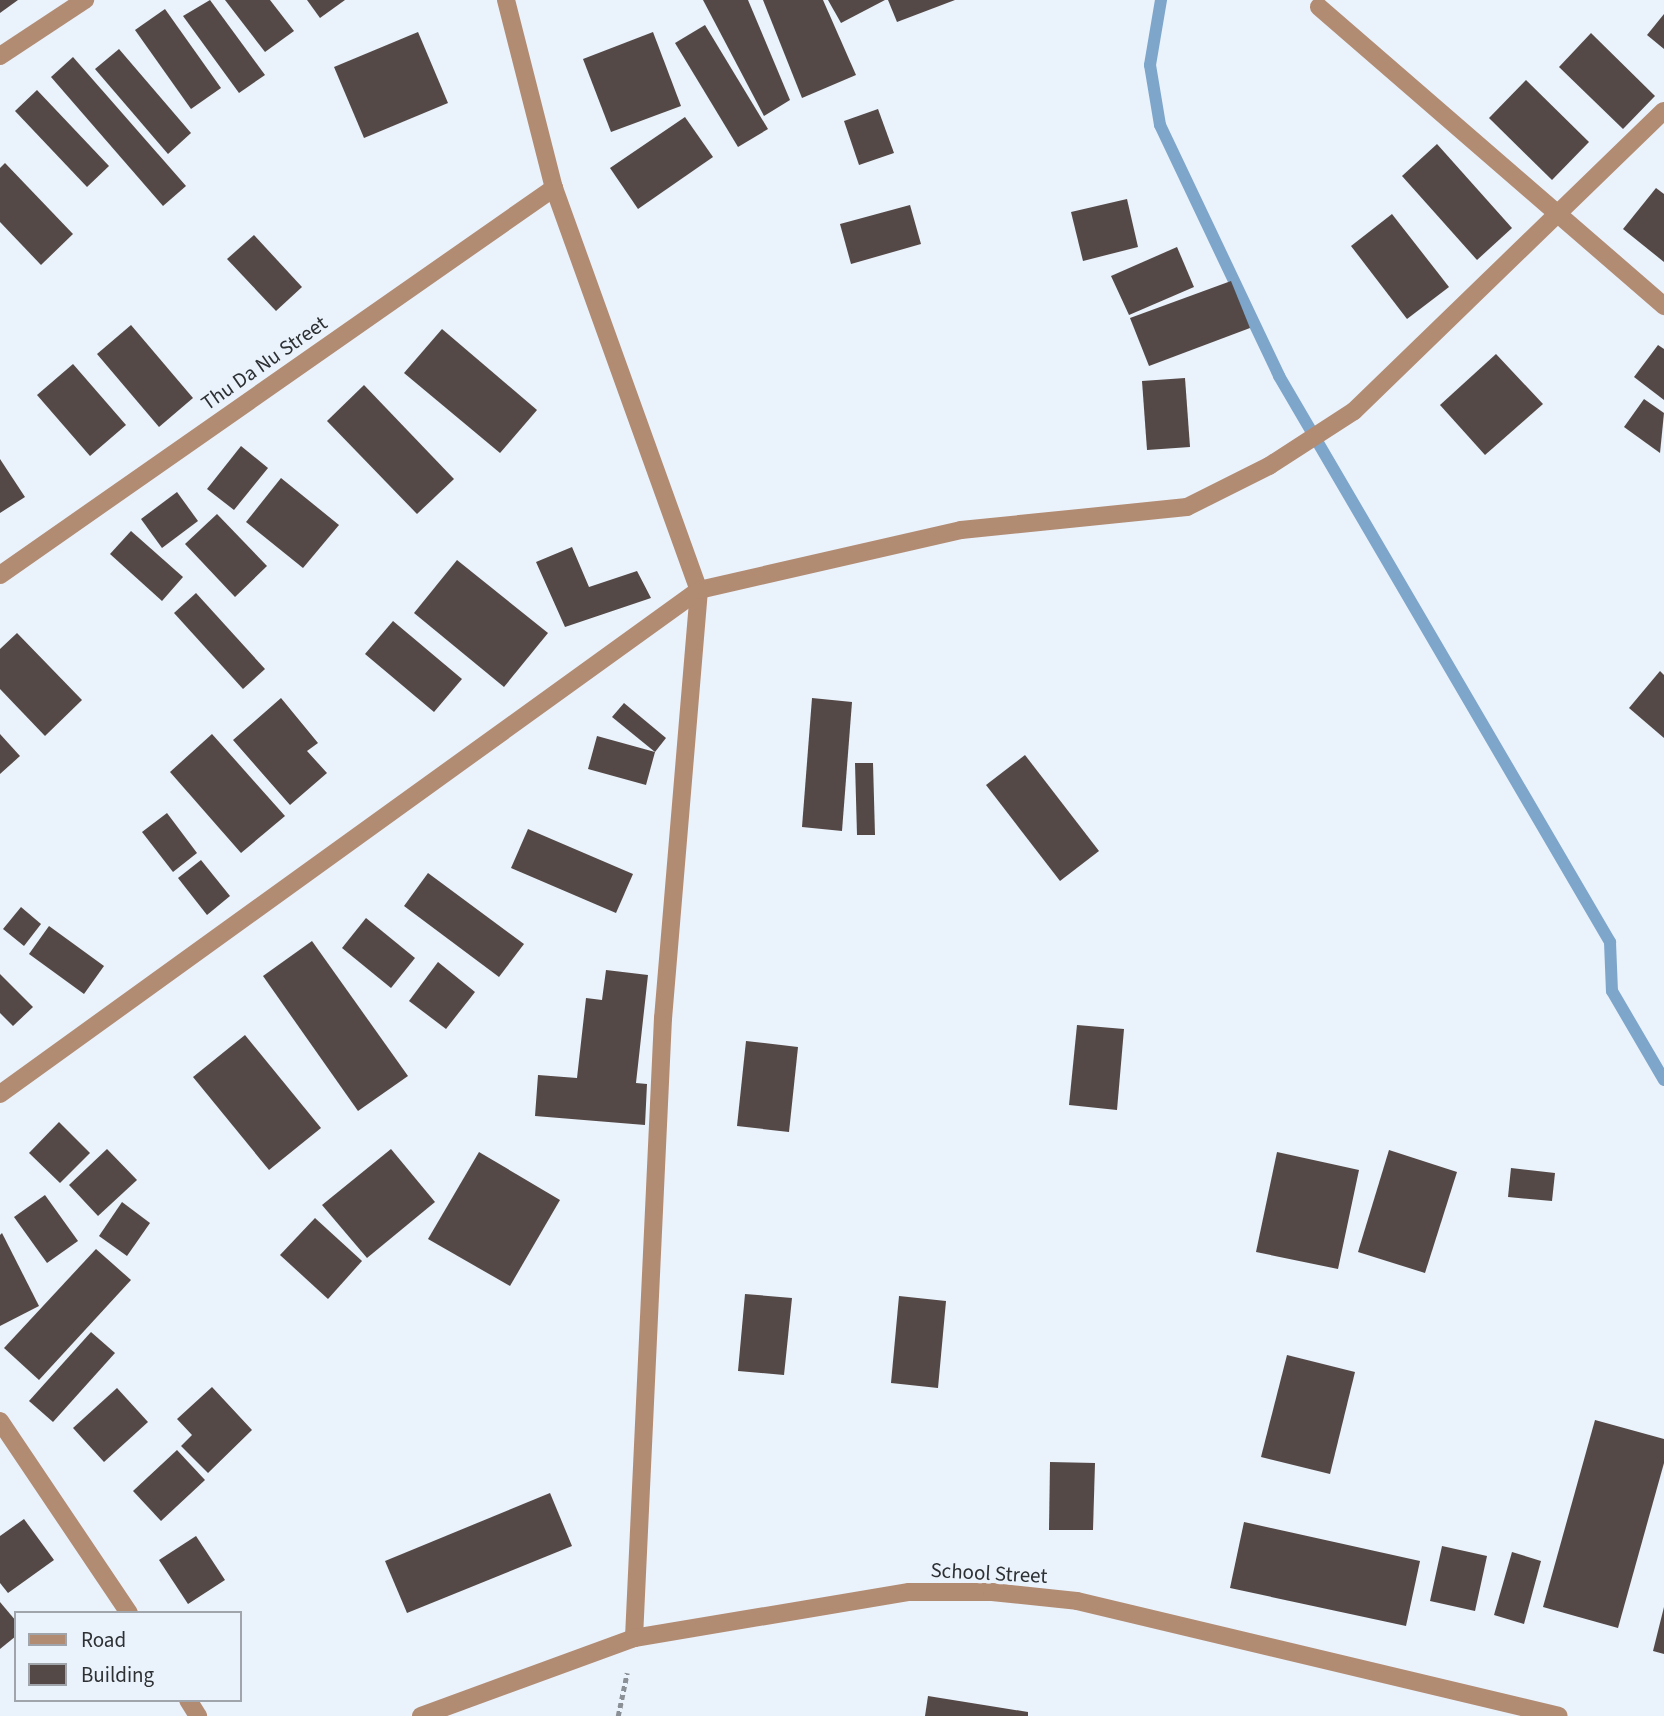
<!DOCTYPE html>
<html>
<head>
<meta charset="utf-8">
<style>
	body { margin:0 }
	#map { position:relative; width:1664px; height:1716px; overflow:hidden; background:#eaf2fb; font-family:"Source Sans 3",sans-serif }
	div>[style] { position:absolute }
	.stream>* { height:12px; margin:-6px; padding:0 6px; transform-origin:6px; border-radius:6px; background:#7ea6cb }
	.building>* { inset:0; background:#544947 }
	.path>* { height:4.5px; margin-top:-2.25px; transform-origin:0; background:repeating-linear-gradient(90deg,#8a9096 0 5px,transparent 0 8.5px) }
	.minor>* { height:18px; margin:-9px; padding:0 9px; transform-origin:9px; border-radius:9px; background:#b28b73 }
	span { translate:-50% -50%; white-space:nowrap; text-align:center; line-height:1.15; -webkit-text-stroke:7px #eaf2fb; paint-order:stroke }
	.street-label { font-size:21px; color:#2e3134 }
	.legend { position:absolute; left:14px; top:1611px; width:228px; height:91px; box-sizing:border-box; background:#eaf2fb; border:2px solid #9fa5ab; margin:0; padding:9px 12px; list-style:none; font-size:21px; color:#2e3134 }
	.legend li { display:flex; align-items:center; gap:14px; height:35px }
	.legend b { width:35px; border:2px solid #9fa5ab }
</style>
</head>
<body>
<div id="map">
	<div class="stream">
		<div style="left:1161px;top:0;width:66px;rotate:99.6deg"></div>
		<div style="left:1150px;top:65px;width:61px;rotate:80.5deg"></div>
		<div style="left:1160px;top:125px;width:278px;rotate:64.6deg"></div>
		<div style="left:1279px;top:376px;width:656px;rotate:59.68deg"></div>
		<div style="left:1610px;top:942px;width:49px;rotate:87.7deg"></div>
		<div style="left:1612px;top:991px;width:103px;rotate:59.7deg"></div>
	</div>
	<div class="building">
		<div style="clip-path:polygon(0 0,18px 0,0 13px)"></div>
		<div style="clip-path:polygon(210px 0,265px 75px,239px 93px,183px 16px)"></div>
		<div style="clip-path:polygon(225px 0,270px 0,294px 31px,265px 52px)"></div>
		<div style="clip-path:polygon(307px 0,345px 0,320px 18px)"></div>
		<div style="clip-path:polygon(703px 0,748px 0,790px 100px,764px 116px)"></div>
		<div style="clip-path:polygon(763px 0,823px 0,856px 75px,802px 98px)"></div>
		<div style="clip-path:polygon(828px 0,885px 0,841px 23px)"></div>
		<div style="clip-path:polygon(888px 0,955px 0,897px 22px)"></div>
		<div style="clip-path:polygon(165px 9px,221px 88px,191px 109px,135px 30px)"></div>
		<div style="clip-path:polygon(1664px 14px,1664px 49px,1647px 35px)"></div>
		<div style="clip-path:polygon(705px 25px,768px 129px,738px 147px,675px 43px)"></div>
		<div style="clip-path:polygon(418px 32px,448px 103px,364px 138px,334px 67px)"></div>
		<div style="clip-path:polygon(653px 32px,681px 106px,611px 132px,583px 59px)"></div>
		<div style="clip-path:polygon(1591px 33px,1655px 96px,1623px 129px,1559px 67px)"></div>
		<div style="clip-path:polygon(119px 49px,191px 133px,168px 154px,95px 69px)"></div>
		<div style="clip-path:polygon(73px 57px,186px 186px,163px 206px,51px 77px)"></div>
		<div style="clip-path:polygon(1526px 80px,1589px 142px,1552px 180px,1489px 118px)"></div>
		<div style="clip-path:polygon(37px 90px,109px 166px,87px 187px,15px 111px)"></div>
		<div style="clip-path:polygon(878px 109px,894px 153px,859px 165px,844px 121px)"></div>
		<div style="clip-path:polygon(685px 117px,713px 157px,638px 209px,610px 168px)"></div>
		<div style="clip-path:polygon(1437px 144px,1512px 228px,1477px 260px,1402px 176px)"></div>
		<div style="clip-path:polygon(5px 163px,73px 234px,41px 265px,0 222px,0 168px)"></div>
		<div style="clip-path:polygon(1656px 188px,1664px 194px,1664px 262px,1623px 229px)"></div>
		<div style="clip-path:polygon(1127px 199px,1138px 247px,1083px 261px,1071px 212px)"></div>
		<div style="clip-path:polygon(910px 205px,921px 244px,851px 264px,840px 224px)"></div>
		<div style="clip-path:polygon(1392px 214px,1449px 287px,1407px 319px,1351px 246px)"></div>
		<div style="clip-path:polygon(254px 235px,302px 287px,276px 311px,227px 259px)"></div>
		<div style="clip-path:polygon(1177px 247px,1194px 287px,1129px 315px,1111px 276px)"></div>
		<div style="clip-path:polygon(1231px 281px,1250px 328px,1149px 366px,1130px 318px)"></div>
		<div style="clip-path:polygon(131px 325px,193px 398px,159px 427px,97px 354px)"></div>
		<div style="clip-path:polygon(442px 329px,537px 410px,500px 453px,404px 373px)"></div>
		<div style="clip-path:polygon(1658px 345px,1664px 349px,1664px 400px,1634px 377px)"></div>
		<div style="clip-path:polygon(1496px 354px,1543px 404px,1485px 455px,1440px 405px)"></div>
		<div style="clip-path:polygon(73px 364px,126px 425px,90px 456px,37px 395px)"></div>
		<div style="clip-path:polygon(1185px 378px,1190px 447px,1147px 450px,1142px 381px)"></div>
		<div style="clip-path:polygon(364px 385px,454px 479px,417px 514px,327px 421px)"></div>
		<div style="clip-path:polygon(1644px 399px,1664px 413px,1660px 453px,1624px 427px)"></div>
		<div style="clip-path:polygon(241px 446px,268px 468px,234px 510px,207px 489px)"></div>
		<div style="clip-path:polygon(0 459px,25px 497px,0 513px)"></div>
		<div style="clip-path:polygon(281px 478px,339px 525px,303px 568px,246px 522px)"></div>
		<div style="clip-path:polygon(177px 492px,198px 521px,162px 548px,141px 519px)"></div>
		<div style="clip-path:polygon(217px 514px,267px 566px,235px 597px,185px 544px)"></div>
		<div style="clip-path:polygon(131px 531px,183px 577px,162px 601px,110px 554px)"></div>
		<div style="clip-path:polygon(572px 547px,589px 587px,637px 571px,651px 598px,565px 627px,536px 562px)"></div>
		<div style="clip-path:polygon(457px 560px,548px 633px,504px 687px,414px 613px)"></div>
		<div style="clip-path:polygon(196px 593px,265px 669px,243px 689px,174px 613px)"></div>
		<div style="clip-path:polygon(393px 621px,462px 679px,434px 712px,365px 654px)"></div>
		<div style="clip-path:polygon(17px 633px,82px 700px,45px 736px,0 689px,0 649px)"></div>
		<div style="clip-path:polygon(1660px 671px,1664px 675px,1664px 738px,1629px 708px)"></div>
		<div style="clip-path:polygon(281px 698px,318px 743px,307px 751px,327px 773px,290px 805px,233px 740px)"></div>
		<div style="clip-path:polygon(812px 698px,852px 702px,842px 831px,802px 827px)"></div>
		<div style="clip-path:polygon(624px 703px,666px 738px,655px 752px,612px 717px)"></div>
		<div style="clip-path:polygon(0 734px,20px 756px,0 774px)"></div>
		<div style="clip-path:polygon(212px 734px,285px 816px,241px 853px,170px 772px)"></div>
		<div style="clip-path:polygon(597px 736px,655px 752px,646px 785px,588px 769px)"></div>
		<div style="clip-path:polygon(1025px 755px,1099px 851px,1060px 881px,986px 785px)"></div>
		<div style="clip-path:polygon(855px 763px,873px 763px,875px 835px,857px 835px)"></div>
		<div style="clip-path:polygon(167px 813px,197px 853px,173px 872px,142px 832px)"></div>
		<div style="clip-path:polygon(528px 829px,633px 874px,616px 913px,511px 868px)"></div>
		<div style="clip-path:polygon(201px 860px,230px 896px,207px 915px,178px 878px)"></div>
		<div style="clip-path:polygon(428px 873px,524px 944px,499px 977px,404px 906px)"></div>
		<div style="clip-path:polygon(21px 907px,41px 924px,24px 946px,3px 929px)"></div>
		<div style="clip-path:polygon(366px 918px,415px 958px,391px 988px,342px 948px)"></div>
		<div style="clip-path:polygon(49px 926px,104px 966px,84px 994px,29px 954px)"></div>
		<div style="clip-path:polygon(312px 941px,408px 1076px,358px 1111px,263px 976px)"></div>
		<div style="clip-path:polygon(438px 962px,475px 992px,446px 1029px,409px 1001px)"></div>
		<div style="clip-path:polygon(606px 970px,648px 975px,636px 1083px,647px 1084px,645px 1125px,535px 1116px,538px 1075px,577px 1078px,586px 998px,602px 1000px)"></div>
		<div style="clip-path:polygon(0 974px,33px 1007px,13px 1026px,0 1013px)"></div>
		<div style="clip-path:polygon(1077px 1025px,1124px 1029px,1117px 1110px,1069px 1105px)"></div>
		<div style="clip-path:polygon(245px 1035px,321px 1128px,269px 1170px,193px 1077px)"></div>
		<div style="clip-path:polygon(746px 1041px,798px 1047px,789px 1132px,737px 1126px)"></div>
		<div style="clip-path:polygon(59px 1122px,90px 1153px,60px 1183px,29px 1153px)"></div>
		<div style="clip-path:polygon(107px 1149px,137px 1180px,98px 1216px,69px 1185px)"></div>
		<div style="clip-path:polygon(391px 1149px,435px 1202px,367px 1258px,322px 1205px)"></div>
		<div style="clip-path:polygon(1389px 1150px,1457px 1172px,1425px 1273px,1358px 1252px)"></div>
		<div style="clip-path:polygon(479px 1152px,560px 1200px,510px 1286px,428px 1239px)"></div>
		<div style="clip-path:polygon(1277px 1152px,1359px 1170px,1338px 1269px,1256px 1252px)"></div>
		<div style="clip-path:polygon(1511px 1168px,1555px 1173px,1552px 1201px,1508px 1197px)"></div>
		<div style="clip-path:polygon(45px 1195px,78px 1241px,47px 1263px,14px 1217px)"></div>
		<div style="clip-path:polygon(122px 1202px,150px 1223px,127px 1256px,99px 1236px)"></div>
		<div style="clip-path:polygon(315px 1218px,362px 1261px,328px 1299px,280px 1255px)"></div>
		<div style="clip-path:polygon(2px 1233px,39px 1306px,0 1326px,0 1235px)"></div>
		<div style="clip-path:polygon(96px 1249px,131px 1280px,39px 1380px,4px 1348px)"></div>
		<div style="clip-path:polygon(745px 1294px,792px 1298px,784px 1375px,738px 1371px)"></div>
		<div style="clip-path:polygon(899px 1296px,946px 1301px,938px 1388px,891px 1383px)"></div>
		<div style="clip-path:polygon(91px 1332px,115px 1353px,53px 1422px,29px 1401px)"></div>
		<div style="clip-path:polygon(1287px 1355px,1355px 1372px,1330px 1474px,1261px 1457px)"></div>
		<div style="clip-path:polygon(212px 1387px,252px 1430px,208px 1473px,181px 1446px,192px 1435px,177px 1419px)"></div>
		<div style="clip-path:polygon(117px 1388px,148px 1422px,104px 1462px,73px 1428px)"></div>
		<div style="clip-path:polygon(1595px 1420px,1664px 1439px,1664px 1463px,1618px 1628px,1543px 1607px)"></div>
		<div style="clip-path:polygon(177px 1450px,205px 1480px,161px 1521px,133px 1491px)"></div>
		<div style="clip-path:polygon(1050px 1462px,1095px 1463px,1093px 1530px,1049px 1530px)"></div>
		<div style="clip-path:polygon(550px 1493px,572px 1546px,407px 1613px,385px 1561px)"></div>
		<div style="clip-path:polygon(24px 1519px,54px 1560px,8px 1593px,0 1583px,0 1536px)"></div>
		<div style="clip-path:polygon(1244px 1522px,1420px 1561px,1406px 1626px,1230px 1588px)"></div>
		<div style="clip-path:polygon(196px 1536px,225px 1580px,188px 1604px,159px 1560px)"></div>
		<div style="clip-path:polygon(1442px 1546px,1487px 1556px,1475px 1611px,1430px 1601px)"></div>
		<div style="clip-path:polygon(1512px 1552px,1541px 1561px,1524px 1624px,1494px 1615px)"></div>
		<div style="clip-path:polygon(0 1602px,16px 1621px,16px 1636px,0 1649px)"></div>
		<div style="clip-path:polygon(1664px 1607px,1664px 1654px,1653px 1651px)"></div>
		<div style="clip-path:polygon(928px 1696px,1028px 1712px,1028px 1716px,925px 1716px)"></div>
	</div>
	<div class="path">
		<div style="left:618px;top:1716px;width:44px;rotate:-78.2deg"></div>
	</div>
	<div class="minor">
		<div style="left:506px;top:0;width:194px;rotate:75.7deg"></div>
		<div style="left:554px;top:188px;width:427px;rotate:70.2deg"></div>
		<div style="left:699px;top:590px;width:430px;rotate:94.8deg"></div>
		<div style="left:663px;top:1018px;width:621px;rotate:92.68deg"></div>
		<div style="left:1319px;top:7px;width:457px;rotate:40.9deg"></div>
		<div style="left:0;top:56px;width:102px;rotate:-33.4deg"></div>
		<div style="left:0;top:575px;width:676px;rotate:-34.94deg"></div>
		<div style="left:0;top:1094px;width:862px;rotate:-35.79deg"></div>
		<div style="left:699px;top:590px;width:269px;rotate:-12.9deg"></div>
		<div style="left:961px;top:530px;width:227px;rotate:-5.8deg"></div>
		<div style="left:1187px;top:507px;width:92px;rotate:-26.6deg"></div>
		<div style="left:1269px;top:466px;width:101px;rotate:-32.9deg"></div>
		<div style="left:1354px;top:411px;width:431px;rotate:-44.1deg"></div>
		<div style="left:0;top:1421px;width:231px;rotate:56.1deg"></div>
		<div style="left:188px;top:1700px;width:19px;rotate:58deg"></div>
		<div style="left:421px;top:1716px;width:227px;rotate:-20.1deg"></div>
		<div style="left:634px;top:1638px;width:279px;rotate:-9.5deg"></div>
		<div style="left:909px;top:1592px;width:83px"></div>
		<div style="left:992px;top:1592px;width:85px;rotate:6deg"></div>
		<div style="left:1077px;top:1601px;width:495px;rotate:13.4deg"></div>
	</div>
	<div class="street-label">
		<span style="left:264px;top:363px;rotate:-35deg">Thu Da Nu Street</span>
		<span style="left:989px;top:1573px;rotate:3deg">School Street</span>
	</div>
	<ul class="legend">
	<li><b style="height:9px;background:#b28b73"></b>Road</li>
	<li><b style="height:19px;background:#544947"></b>Building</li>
	</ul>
</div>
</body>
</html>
